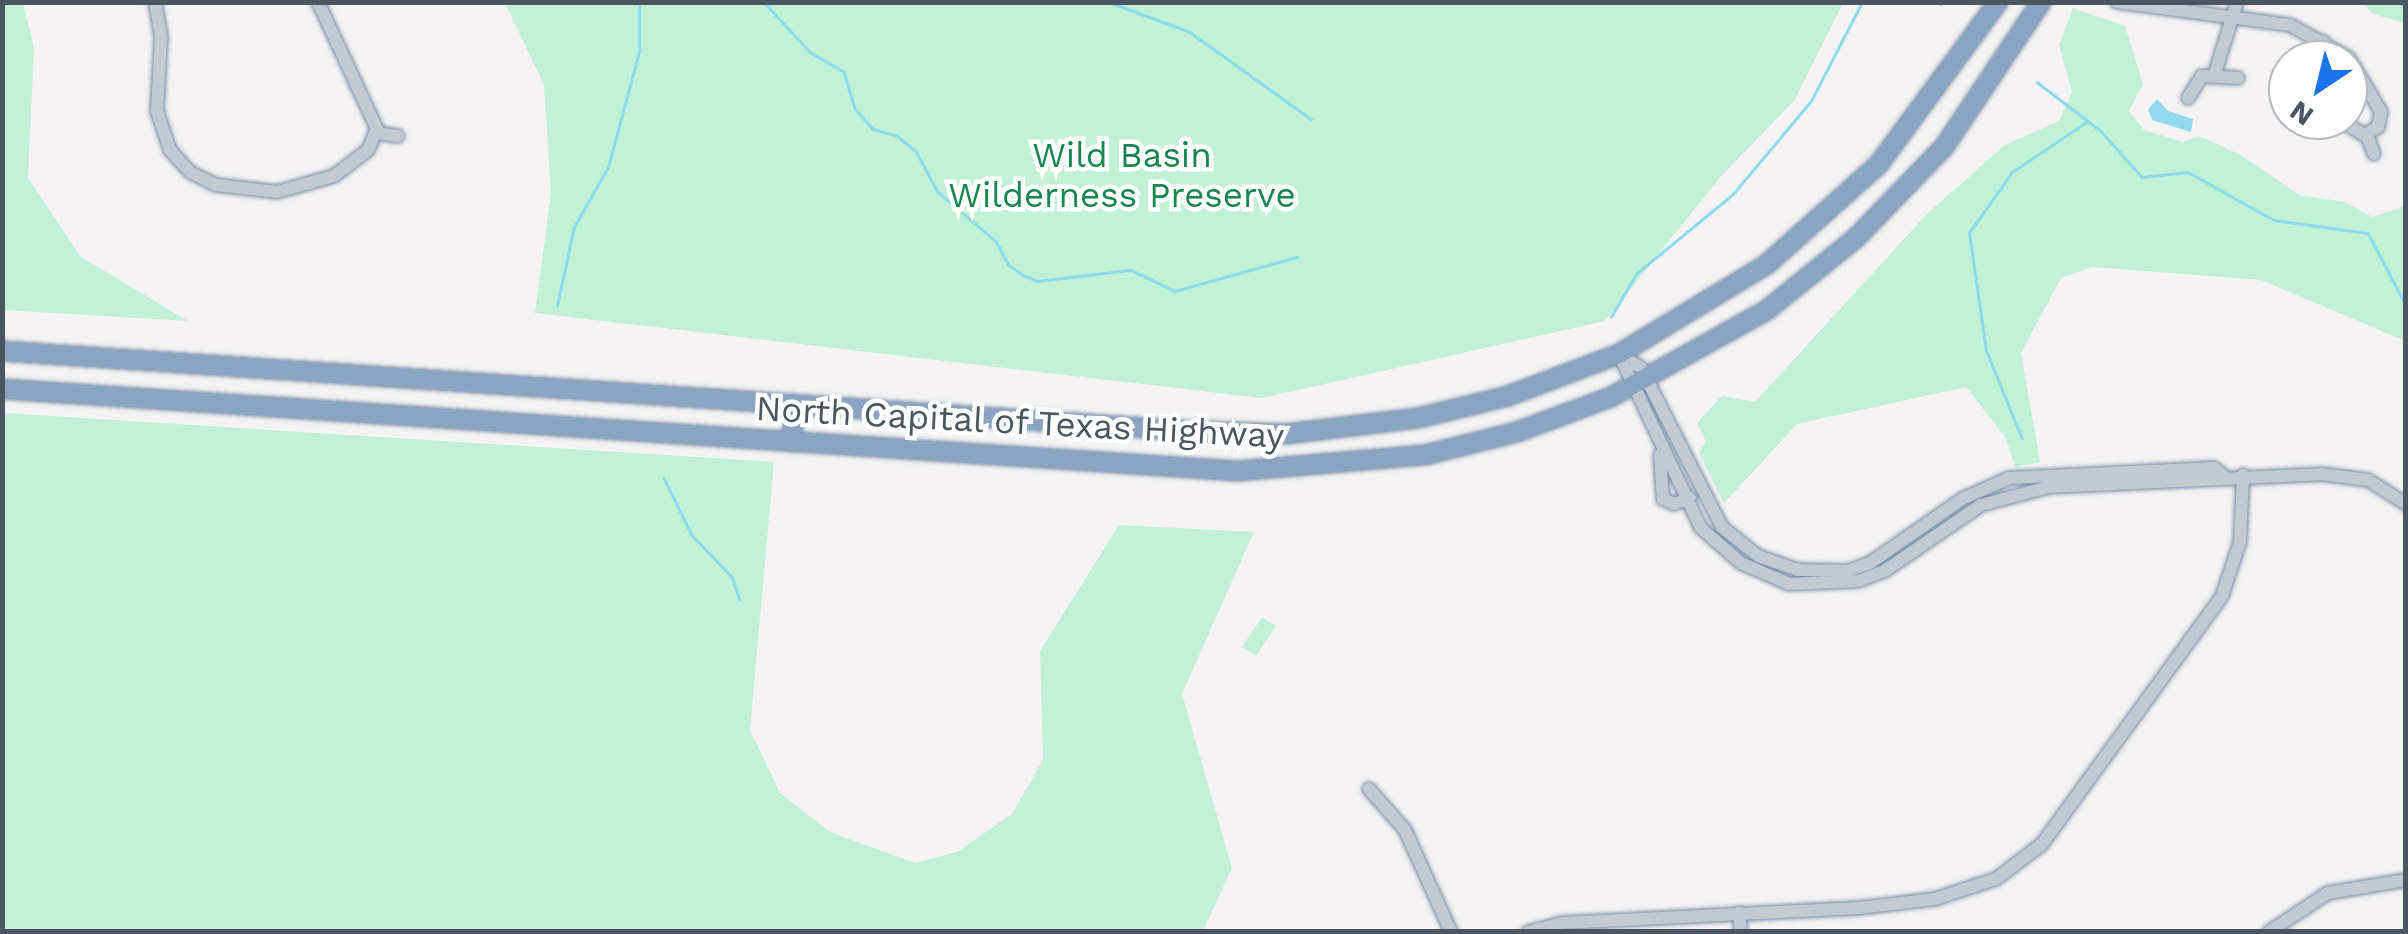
<!DOCTYPE html>
<html>
<head>
<meta charset="utf-8">
<style>
	body { margin:0 }
	#map { position:relative; width:2408px; height:934px; overflow:hidden; background:#f5f3f3; font-family:"Work Sans",sans-serif }
	div>[style] { position:absolute }
	.green>* { inset:0; background:#c3f1d5 }
	.water>* { inset:0; background:#90daee }
	.stream>* { height:2.5px; margin:-1.25px; padding:0 1.25px; transform-origin:1.25px; border-radius:1.25px; background:#90daee }
	.roads { filter:drop-shadow(0 0 2px #7690ad) drop-shadow(0 0 2px #7690ad) }
	.minor>* { height:12px; margin:-6px; padding:0 6px; transform-origin:6px; border-radius:6px; background:#c1cad2 }
	.highway>* { height:18px; margin:-9px; padding:0 9px; transform-origin:9px; border-radius:9px; background:#8ba5c1 }
	span { translate:-50% -50%; white-space:nowrap; text-align:center; line-height:1.15; -webkit-text-stroke:9px #fff; paint-order:stroke }
	.park-label { font-size:35px; color:#17864f }
	.street-label { font-size:35px; color:#4a5661 }
	.frame { position:absolute; inset:0; border:5px solid #4a5661; pointer-events:none }
	.north { position:absolute; left:2268px; top:40px; width:100px; height:100px; box-sizing:border-box; background:#fff; border:2px solid #b7bbc0; border-radius:50%; rotate:215deg; font-size:28px; font-weight:700; line-height:40px; text-align:center; color:#4a5661 }
	.north::after { content:''; display:block; margin:auto; width:35px; height:45px; background:#1a73e8; clip-path:polygon(50% 0,100% 100%,50% 72%,0 100%) }
</style>
</head>
<body>
<div id="map">
	<div class="green">
		<div style="clip-path:polygon(2px 3px,23px 3px,34px 48px,28px 178px,81px 257px,188px 321px,3px 310px)"></div>
		<div style="clip-path:polygon(505px 3px,1843px 3px,1794px 101px,1722px 175px,1605px 321px,1262px 398px,535px 313px,551px 194px,544px 85px)"></div>
		<div style="clip-path:polygon(2363px 3px,2405px 3px,2405px 23px,2373px 14px)"></div>
		<div style="clip-path:polygon(2073px 8px,2125px 26px,2143px 84px,2129px 111px,2144px 130px,2183px 142px,2199px 136px,2241px 155px,2299px 195px,2345px 202px,2372px 217px,2405px 206px,2405px 341px,2261px 280px,2092px 267px,2061px 278px,2021px 353px,2040px 462px,2015px 467px,2006px 438px,1966px 387px,1797px 424px,1724px 503px,1699px 453px,1706px 442px,1697px 423px,1722px 396px,1755px 402px,1927px 214px,2005px 145px,2059px 121px,2072px 92px,2059px 45px)"></div>
		<div style="clip-path:polygon(3px 413px,774px 462px,750px 730px,780px 793px,830px 832px,915px 863px,957px 852px,1012px 814px,1043px 760px,1040px 651px,1119px 525px,1254px 532px,1182px 694px,1232px 868px,1203px 931px,3px 931px)"></div>
		<div style="clip-path:polygon(1262px 617px,1276px 626px,1256px 656px,1242px 647px)"></div>
	</div>
	<div class="water">
		<div style="clip-path:polygon(2157px 99px,2168px 111px,2193px 119px,2191px 132px,2152px 120px,2148px 109px)"></div>
	</div>
	<div class="stream">
		<div style="left:764px;top:2px;width:68px;rotate:47.4deg"></div>
		<div style="left:810px;top:52px;width:39px;rotate:30deg"></div>
		<div style="left:844px;top:72px;width:39px;rotate:73deg"></div>
		<div style="left:855px;top:109px;width:27px;rotate:48deg"></div>
		<div style="left:873px;top:129px;width:24px;rotate:15deg"></div>
		<div style="left:896px;top:135px;width:26px;rotate:39deg"></div>
		<div style="left:916px;top:151px;width:47px;rotate:61.8deg"></div>
		<div style="left:938px;top:192px;width:76px;rotate:40.2deg"></div>
		<div style="left:996px;top:241px;width:27px;rotate:62deg"></div>
		<div style="left:1009px;top:265px;width:17px;rotate:36deg"></div>
		<div style="left:1023px;top:275px;width:15px;rotate:23deg"></div>
		<div style="left:1037px;top:281px;width:95px;rotate:-6.7deg"></div>
		<div style="left:1131px;top:270px;width:49px;rotate:25.5deg"></div>
		<div style="left:1175px;top:291px;width:127px;rotate:-15.6deg"></div>
		<div style="left:1109px;top:2px;width:86px;rotate:20.3deg"></div>
		<div style="left:1190px;top:32px;width:149px;rotate:35.7deg"></div>
		<div style="left:1939px;top:2px;width:3px;rotate:45deg"></div>
		<div style="left:2399px;top:2px;width:9px;rotate:41deg"></div>
		<div style="left:2037px;top:82px;width:81px;rotate:37.4deg"></div>
		<div style="left:2101px;top:131px;width:62px;rotate:48.3deg"></div>
		<div style="left:2142px;top:177px;width:46px;rotate:-6.2deg"></div>
		<div style="left:2188px;top:172px;width:98px;rotate:29.2deg"></div>
		<div style="left:2274px;top:220px;width:95px;rotate:7.9deg"></div>
		<div style="left:2368px;top:233px;width:81px;rotate:62.2deg"></div>
		<div style="left:557px;top:306px;width:81px;rotate:-77.9deg"></div>
		<div style="left:574px;top:227px;width:69px;rotate:-60.5deg"></div>
		<div style="left:608px;top:167px;width:119px;rotate:-74.9deg"></div>
		<div style="left:639px;top:52px;width:50px;rotate:-90deg"></div>
		<div style="left:1611px;top:317px;width:50px;rotate:-59.8deg"></div>
		<div style="left:1636px;top:274px;width:126px;rotate:-39.5deg"></div>
		<div style="left:1733px;top:194px;width:121px;rotate:-50deg"></div>
		<div style="left:1811px;top:101px;width:111px;rotate:-62.7deg"></div>
		<div style="left:2022px;top:439px;width:95px;rotate:-112.2deg"></div>
		<div style="left:1986px;top:351px;width:119px;rotate:-98.2deg"></div>
		<div style="left:1969px;top:233px;width:75px;rotate:-54.8deg"></div>
		<div style="left:2012px;top:172px;width:89px;rotate:-34deg"></div>
		<div style="left:664px;top:478px;width:64px;rotate:63.8deg"></div>
		<div style="left:692px;top:535px;width:58px;rotate:46.4deg"></div>
		<div style="left:732px;top:577px;width:24px;rotate:71deg"></div>
	</div>
	<div class="roads">
		<div class="minor">
			<div style="left:155px;top:2px;width:36px;rotate:80deg"></div>
			<div style="left:161px;top:37px;width:74px;rotate:93.1deg"></div>
			<div style="left:157px;top:111px;width:41px;rotate:71.6deg"></div>
			<div style="left:170px;top:150px;width:30px;rotate:48deg"></div>
			<div style="left:190px;top:172px;width:29px;rotate:27deg"></div>
			<div style="left:216px;top:185px;width:61px;rotate:6.5deg"></div>
			<div style="left:277px;top:192px;width:59px;rotate:-15.7deg"></div>
			<div style="left:334px;top:176px;width:43px;rotate:-37.4deg"></div>
			<div style="left:368px;top:150px;width:23px;rotate:-67deg"></div>
			<div style="left:377px;top:129px;width:140px;rotate:-114.9deg"></div>
			<div style="left:2117px;top:2px;width:175px;rotate:7.6deg"></div>
			<div style="left:2290px;top:25px;width:68px;rotate:29.2deg"></div>
			<div style="left:2349px;top:58px;width:63px;rotate:59.3deg"></div>
			<div style="left:2381px;top:112px;width:15px;rotate:101deg"></div>
			<div style="left:2378px;top:127px;width:16px;rotate:150deg"></div>
			<div style="left:2364px;top:135px;width:28px;rotate:-148deg"></div>
			<div style="left:2313px;top:60px;width:21px;rotate:-61deg"></div>
			<div style="left:2214px;top:76px;width:77px;rotate:-72.7deg"></div>
			<div style="left:2188px;top:98px;width:26px;rotate:-58deg"></div>
			<div style="left:2202px;top:76px;width:36px;rotate:3deg"></div>
			<div style="left:376px;top:133px;width:22px;rotate:8deg"></div>
			<div style="left:2367px;top:135px;width:20px;rotate:70deg"></div>
			<div style="left:1619px;top:354px;width:192px;rotate:64.8deg"></div>
			<div style="left:1701px;top:528px;width:53px;rotate:41.2deg"></div>
			<div style="left:1741px;top:563px;width:52px;rotate:23.6deg"></div>
			<div style="left:1789px;top:584px;width:69px;rotate:-2.5deg"></div>
			<div style="left:1858px;top:581px;width:30px;rotate:-21deg"></div>
			<div style="left:1886px;top:570px;width:115px;rotate:-34.4deg"></div>
			<div style="left:1981px;top:505px;width:69px;rotate:-15deg"></div>
			<div style="left:2048px;top:487px;width:273px;rotate:-2.7deg"></div>
			<div style="left:2321px;top:474px;width:47px;rotate:7.3deg"></div>
			<div style="left:2368px;top:480px;width:45px;rotate:32.3deg"></div>
			<div style="left:1619px;top:354px;width:26px;rotate:32deg"></div>
			<div style="left:1641px;top:368px;width:178px;rotate:63deg"></div>
			<div style="left:1722px;top:527px;width:46px;rotate:38.9deg"></div>
			<div style="left:1758px;top:556px;width:42px;rotate:19.3deg"></div>
			<div style="left:1798px;top:570px;width:50px;rotate:1.1deg"></div>
			<div style="left:1848px;top:571px;width:23px;rotate:-20deg"></div>
			<div style="left:1870px;top:563px;width:112px;rotate:-34.8deg"></div>
			<div style="left:1962px;top:499px;width:51px;rotate:-24.1deg"></div>
			<div style="left:2009px;top:478px;width:205px;rotate:-2.8deg"></div>
			<div style="left:2214px;top:468px;width:13px;rotate:39deg"></div>
			<div style="left:1660px;top:455px;width:44px;rotate:86.1deg"></div>
			<div style="left:1663px;top:499px;width:12px;rotate:24deg"></div>
			<div style="left:1674px;top:504px;width:17px;rotate:-21deg"></div>
			<div style="left:1369px;top:789px;width:55px;rotate:48.7deg"></div>
			<div style="left:1405px;top:830px;width:112px;rotate:65.7deg"></div>
			<div style="left:1739px;top:913px;width:19px;rotate:84deg"></div>
			<div style="left:1528px;top:932px;width:35px;rotate:-15deg"></div>
			<div style="left:1562px;top:923px;width:297px;rotate:-2.9deg"></div>
			<div style="left:1859px;top:908px;width:77px;rotate:-6.8deg"></div>
			<div style="left:1935px;top:899px;width:64px;rotate:-18.2deg"></div>
			<div style="left:1996px;top:879px;width:58px;rotate:-37.3deg"></div>
			<div style="left:2042px;top:844px;width:306px;rotate:-54deg"></div>
			<div style="left:2222px;top:596px;width:57px;rotate:-71.6deg"></div>
			<div style="left:2240px;top:542px;width:67px;rotate:-87.4deg"></div>
			<div style="left:2269px;top:932px;width:71px;rotate:-33.5deg"></div>
			<div style="left:2328px;top:893px;width:79px;rotate:-9.5deg"></div>
		</div>
		<div class="highway">
			<div style="left:2px;top:351px;width:1191px;rotate:3.85deg"></div>
			<div style="left:1190px;top:431px;width:96px;rotate:1.8deg"></div>
			<div style="left:1286px;top:434px;width:133px;rotate:-6.9deg"></div>
			<div style="left:1418px;top:418px;width:93px;rotate:-13.7deg"></div>
			<div style="left:1508px;top:396px;width:119px;rotate:-20.7deg"></div>
			<div style="left:1619px;top:354px;width:172px;rotate:-31.2deg"></div>
			<div style="left:1766px;top:265px;width:152px;rotate:-41.8deg"></div>
			<div style="left:1879px;top:164px;width:201px;rotate:-53.7deg"></div>
			<div style="left:2px;top:389px;width:1238px;rotate:3.8deg"></div>
			<div style="left:1237px;top:471px;width:189px;rotate:-4.9deg"></div>
			<div style="left:1425px;top:455px;width:95px;rotate:-14deg"></div>
			<div style="left:1517px;top:432px;width:100px;rotate:-20.4deg"></div>
			<div style="left:1611px;top:397px;width:179px;rotate:-29.1deg"></div>
			<div style="left:1767px;top:310px;width:116px;rotate:-39deg"></div>
			<div style="left:1857px;top:237px;width:125px;rotate:-46deg"></div>
			<div style="left:1944px;top:147px;width:174px;rotate:-56.2deg"></div>
			<div style="left:792px;top:442px;width:38px;rotate:-87deg"></div>
		</div>
	</div>
	<div class="park-label">
		<span style="left:1122px;top:175px">Wild Basin<br>Wilderness Preserve</span>
	</div>
	<div class="street-label">
		<span style="left:1020px;top:422px;rotate:3deg">North Capital of Texas Highway</span>
	</div>
	<div class="frame"></div>
	<div class="north">N</div>
</div>
</body>
</html>
